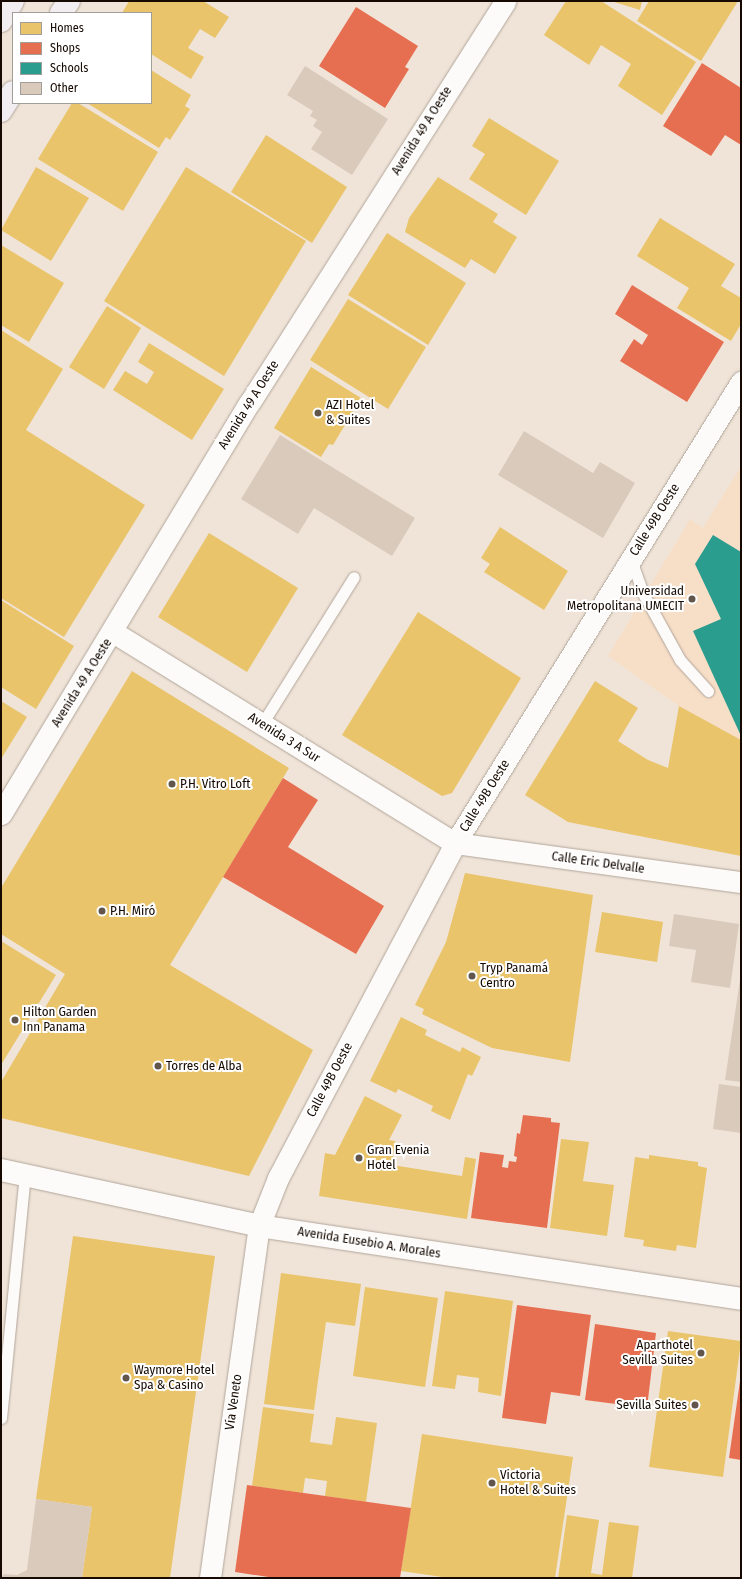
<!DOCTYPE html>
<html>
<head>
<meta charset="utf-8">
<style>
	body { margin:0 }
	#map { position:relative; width:742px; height:1579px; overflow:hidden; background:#f0e4d8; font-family:"Fira Sans Condensed",sans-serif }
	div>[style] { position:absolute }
	.built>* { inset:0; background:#f7dec7 }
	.homes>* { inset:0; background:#e9c46a }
	.shops>* { inset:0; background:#e76f51 }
	.schools>* { inset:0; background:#2a9d8f }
	.building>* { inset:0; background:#d9cabc }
	.roads { filter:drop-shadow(0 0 1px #b1a59a) drop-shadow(0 0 1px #b1a59a) }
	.service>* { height:11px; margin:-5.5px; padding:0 5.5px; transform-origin:5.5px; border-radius:5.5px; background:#fdfbf9 }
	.minor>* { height:21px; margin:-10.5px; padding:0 10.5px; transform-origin:10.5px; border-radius:10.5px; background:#fdfbf9 }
	.tertiary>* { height:22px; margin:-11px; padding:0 11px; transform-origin:11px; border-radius:11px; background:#fdfbf9 }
	.primary>* { height:22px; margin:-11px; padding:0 11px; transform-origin:11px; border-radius:11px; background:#f2edf1 }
	.dots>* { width:11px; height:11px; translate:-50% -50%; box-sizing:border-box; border:2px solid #fff; border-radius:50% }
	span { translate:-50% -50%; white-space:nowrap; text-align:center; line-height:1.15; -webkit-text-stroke:4px #fff; paint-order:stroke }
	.street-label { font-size:13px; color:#150901 }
	.poi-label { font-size:13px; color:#150901 }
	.left { translate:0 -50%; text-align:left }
	.right { translate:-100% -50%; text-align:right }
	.frame { position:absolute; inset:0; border:2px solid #150901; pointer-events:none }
	.legend { position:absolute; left:12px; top:12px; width:140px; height:92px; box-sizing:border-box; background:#fff; border:1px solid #a19d99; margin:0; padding:5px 7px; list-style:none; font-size:12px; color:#150901 }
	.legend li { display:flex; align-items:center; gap:8px; height:20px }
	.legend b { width:20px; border:1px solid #a19d99 }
</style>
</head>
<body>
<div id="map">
	<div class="built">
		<div style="clip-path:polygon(741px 466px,741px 740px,679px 706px,608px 656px,690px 519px,703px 528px)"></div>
	</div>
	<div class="homes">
		<div style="clip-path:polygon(129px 1px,203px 1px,229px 17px,215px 38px,200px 29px,188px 48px,204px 57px,191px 79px,151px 54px,151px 13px,122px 13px)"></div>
		<div style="clip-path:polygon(566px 1px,601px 1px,696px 62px,662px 115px,618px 86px,631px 64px,601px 45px,589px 65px,544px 35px)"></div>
		<div style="clip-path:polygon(611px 1px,642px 1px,640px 10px)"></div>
		<div style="clip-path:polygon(649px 1px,738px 1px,701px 61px,637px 21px)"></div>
		<div style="clip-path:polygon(151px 70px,191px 95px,185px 106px,190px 109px,170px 140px,166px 137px,159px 148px,87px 103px,151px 103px)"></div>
		<div style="clip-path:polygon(72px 103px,78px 103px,158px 152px,123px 211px,38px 159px)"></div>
		<div style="clip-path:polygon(489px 118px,559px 161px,526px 215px,469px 179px,485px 154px,472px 146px)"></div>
		<div style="clip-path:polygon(266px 135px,347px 187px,312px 243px,231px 192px)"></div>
		<div style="clip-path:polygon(36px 167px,89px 198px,51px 261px,1px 230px)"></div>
		<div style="clip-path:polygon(186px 167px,306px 241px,224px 376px,104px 301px)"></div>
		<div style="clip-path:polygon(438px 177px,498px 214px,493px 222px,517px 237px,495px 274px,471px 259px,465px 268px,405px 232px,409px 218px)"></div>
		<div style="clip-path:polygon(660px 218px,735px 264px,721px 286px,741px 298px,741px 324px,731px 341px,677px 308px,689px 288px,637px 256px)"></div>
		<div style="clip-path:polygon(387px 233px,466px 283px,428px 345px,348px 295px)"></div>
		<div style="clip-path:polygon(1px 245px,64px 283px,29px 342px,1px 325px)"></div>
		<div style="clip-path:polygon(348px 299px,426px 347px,388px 409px,310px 360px)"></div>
		<div style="clip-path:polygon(107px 306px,141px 328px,104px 389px,69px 367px)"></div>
		<div style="clip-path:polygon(1px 330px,63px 369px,26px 430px,145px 505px,64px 637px,1px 598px)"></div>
		<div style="clip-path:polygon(149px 343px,224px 389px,192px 440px,113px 390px,125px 371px,147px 384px,154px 372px,138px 362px)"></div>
		<div style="clip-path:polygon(311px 367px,361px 398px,333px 445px,329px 444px,321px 457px,274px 428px)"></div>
		<div style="clip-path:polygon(500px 527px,568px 571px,544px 610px,484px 572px,490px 564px,481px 558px)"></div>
		<div style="clip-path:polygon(209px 533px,298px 588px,247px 672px,158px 617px)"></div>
		<div style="clip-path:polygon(1px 600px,74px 646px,36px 709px,1px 687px)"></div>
		<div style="clip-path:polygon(418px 612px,521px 678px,452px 793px,442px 796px,342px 735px)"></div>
		<div style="clip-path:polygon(132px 671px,289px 768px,170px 965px,313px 1050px,249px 1176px,1px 1118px,1px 1082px,65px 974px,1px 934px,1px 888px)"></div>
		<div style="clip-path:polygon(595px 681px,638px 708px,618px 741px,648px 760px,668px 768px,679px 706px,741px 740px,741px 856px,568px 822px,525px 795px)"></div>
		<div style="clip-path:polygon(1px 701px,27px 717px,1px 759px)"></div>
		<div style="clip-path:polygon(465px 873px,593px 895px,570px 1062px,492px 1048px,422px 1014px,424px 1009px,415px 1005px,446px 942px)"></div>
		<div style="clip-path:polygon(602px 912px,663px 922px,657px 962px,595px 952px)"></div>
		<div style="clip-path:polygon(1px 941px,56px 975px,1px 1065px)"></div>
		<div style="clip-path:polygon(401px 1017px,427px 1030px,425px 1035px,460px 1052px,462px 1047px,481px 1057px,472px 1076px,468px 1074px,450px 1120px,431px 1111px,433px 1106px,398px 1089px,396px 1093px,370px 1081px)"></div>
		<div style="clip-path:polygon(365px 1096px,402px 1115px,389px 1140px,395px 1141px,392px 1165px,462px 1176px,465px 1157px,476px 1159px,467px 1219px,319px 1196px,325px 1153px,335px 1155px)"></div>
		<div style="clip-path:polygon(561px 1139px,589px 1142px,583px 1181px,614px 1185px,607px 1236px,550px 1228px)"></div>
		<div style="clip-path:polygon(649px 1155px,698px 1162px,698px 1166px,707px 1168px,696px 1248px,677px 1245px,676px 1251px,643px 1246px,644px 1240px,624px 1237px,635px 1157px,649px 1159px)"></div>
		<div style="clip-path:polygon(73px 1236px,215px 1256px,170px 1578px,82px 1578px,92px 1507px,36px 1499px)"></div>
		<div style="clip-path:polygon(281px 1273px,361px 1284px,355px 1326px,326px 1322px,314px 1410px,264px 1404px)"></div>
		<div style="clip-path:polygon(365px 1287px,438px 1298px,425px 1387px,353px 1376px)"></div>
		<div style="clip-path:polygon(445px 1291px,513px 1301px,501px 1396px,478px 1392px,479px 1378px,457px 1375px,455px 1389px,432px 1386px)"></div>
		<div style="clip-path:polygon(668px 1331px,741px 1341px,723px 1477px,649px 1467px)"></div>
		<div style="clip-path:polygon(263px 1407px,314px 1414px,310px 1442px,332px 1445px,336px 1417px,377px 1423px,366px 1502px,325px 1496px,327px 1481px,305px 1478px,303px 1493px,252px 1486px)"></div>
		<div style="clip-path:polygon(422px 1434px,573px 1457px,555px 1578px,449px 1578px,401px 1571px)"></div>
		<div style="clip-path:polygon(567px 1515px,599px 1520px,591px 1573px,602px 1575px,609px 1522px,639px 1526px,632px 1578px,558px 1578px)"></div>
	</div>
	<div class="shops">
		<div style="clip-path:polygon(356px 7px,418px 46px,405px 67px,409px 69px,385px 108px,319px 66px)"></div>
		<div style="clip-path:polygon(702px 63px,741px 88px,741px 145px,725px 135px,711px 156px,663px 126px)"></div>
		<div style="clip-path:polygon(632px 285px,724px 342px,687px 402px,620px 361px,634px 339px,642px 345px,648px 335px,615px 314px)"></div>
		<div style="clip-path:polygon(283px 778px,318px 800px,288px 847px,384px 906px,356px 954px,223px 877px)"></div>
		<div style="clip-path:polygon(523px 1115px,551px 1118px,551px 1122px,560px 1123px,547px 1228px,471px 1218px,480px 1152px,504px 1155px,502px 1167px,508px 1168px,509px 1161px,516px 1162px,517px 1157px,514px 1156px,517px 1133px,520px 1134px)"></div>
		<div style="clip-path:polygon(517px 1305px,591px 1315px,580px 1396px,551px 1392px,546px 1424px,502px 1418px)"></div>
		<div style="clip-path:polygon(595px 1324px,656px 1333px,647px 1408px,585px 1400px)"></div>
		<div style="clip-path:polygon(740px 1381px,741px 1381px,741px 1460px,729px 1458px)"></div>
		<div style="clip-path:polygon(247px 1485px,411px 1508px,400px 1578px,275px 1578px,235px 1572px)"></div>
	</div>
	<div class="schools">
		<div style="clip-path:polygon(713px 535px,741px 552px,741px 736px,693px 631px,721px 619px,695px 564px)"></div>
	</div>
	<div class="building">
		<div style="clip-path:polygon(305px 66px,388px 119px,352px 175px,311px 149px,322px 132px,313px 126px,317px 120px,310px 116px,313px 111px,287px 95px)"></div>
		<div style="clip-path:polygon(524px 431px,593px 473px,600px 462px,635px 483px,603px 538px,498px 475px)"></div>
		<div style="clip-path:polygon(280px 435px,415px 518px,392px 556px,314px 508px,298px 534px,241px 499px)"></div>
		<div style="clip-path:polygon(674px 914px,739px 924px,730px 988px,691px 982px,696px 950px,669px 946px)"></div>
		<div style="clip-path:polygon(741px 973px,741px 1082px,725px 1080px)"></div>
		<div style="clip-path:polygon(719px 1084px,741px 1087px,741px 1133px,713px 1129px)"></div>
		<div style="clip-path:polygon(36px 1499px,92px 1507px,82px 1578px,1px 1578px,4px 1574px,17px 1575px,27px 1570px)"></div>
	</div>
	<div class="roads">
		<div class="service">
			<div style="left:631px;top:560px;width:37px;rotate:70deg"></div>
			<div style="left:644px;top:595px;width:74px;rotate:61deg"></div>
			<div style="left:680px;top:660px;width:42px;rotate:47.9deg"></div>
			<div style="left:262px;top:724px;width:173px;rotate:-58deg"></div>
			<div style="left:1px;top:1418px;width:244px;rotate:-84.4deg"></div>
		</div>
		<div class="minor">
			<div style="left:113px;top:632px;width:402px;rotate:31.7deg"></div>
			<div style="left:455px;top:843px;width:289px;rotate:7.8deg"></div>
			<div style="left:1px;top:814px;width:481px;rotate:-58.9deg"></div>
			<div style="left:250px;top:402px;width:475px;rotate:-57.5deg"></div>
			<div style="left:210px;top:1578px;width:355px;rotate:-82.1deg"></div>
			<div style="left:259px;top:1226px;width:52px;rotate:-68.4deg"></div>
			<div style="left:278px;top:1178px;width:379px;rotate:-62.1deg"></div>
			<div style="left:455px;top:843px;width:543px;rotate:-58.18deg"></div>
		</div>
		<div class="tertiary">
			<div style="left:1px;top:1170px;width:264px;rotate:12.2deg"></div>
			<div style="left:259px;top:1226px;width:487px;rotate:8.6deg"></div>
		</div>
		<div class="primary">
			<div style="left:61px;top:13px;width:14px;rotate:-56deg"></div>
			<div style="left:1px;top:21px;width:23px;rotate:-59deg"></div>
			<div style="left:1px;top:111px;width:22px;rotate:-58deg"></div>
		</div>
	</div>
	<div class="dots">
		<div style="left:318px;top:413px;background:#62564c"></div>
		<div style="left:692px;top:599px;background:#62564c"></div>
		<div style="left:172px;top:784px;background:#62564c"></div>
		<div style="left:102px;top:911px;background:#62564c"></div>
		<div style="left:472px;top:976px;background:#62564c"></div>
		<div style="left:15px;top:1020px;background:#62564c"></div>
		<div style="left:158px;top:1066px;background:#62564c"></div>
		<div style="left:359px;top:1158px;background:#62564c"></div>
		<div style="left:701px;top:1353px;background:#62564c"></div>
		<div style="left:126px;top:1378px;background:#62564c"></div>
		<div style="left:695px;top:1405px;background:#62564c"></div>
		<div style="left:492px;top:1483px;background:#62564c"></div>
	</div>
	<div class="street-label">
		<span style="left:422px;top:131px;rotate:-58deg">Avenida 49 A Oeste</span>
		<span style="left:249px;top:405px;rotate:-58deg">Avenida 49 A Oeste</span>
		<span style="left:655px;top:520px;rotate:-58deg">Calle 49B Oeste</span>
		<span style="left:82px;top:683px;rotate:-58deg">Avenida 49 A Oeste</span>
		<span style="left:284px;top:738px;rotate:32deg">Avenida 3 A Sur</span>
		<span style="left:485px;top:796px;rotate:-58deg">Calle 49B Oeste</span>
		<span style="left:598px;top:863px;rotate:8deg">Calle Eric Delvalle</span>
		<span style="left:330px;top:1080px;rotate:-62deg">Calle 49B Oeste</span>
		<span style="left:369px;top:1243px;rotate:9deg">Avenida Eusebio A. Morales</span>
		<span style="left:234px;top:1402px;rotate:-82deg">Vía Veneto</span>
	</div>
	<div class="poi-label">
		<span class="left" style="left:326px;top:413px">AZI Hotel<br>&amp; Suites</span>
		<span class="right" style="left:684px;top:599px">Universidad<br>Metropolitana UMECIT</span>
		<span class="left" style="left:180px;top:784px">P.H. Vitro Loft</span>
		<span class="left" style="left:110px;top:911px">P.H. Miró</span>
		<span class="left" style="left:480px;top:976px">Tryp Panamá<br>Centro</span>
		<span class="left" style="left:23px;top:1020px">Hilton Garden<br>Inn Panama</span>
		<span class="left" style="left:166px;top:1066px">Torres de Alba</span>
		<span class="left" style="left:367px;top:1158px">Gran Evenia<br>Hotel</span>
		<span class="right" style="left:693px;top:1353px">Aparthotel<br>Sevilla Suites</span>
		<span class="left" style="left:134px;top:1378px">Waymore Hotel<br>Spa &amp; Casino</span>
		<span class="right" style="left:687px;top:1405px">Sevilla Suites</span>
		<span class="left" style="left:500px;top:1483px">Victoria<br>Hotel &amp; Suites</span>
	</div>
	<div class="frame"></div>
	<ul class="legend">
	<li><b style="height:11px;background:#e9c46a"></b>Homes</li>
	<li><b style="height:11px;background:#e76f51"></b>Shops</li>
	<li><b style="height:11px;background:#2a9d8f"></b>Schools</li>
	<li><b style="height:11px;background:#d9cabc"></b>Other</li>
	</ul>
</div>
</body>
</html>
